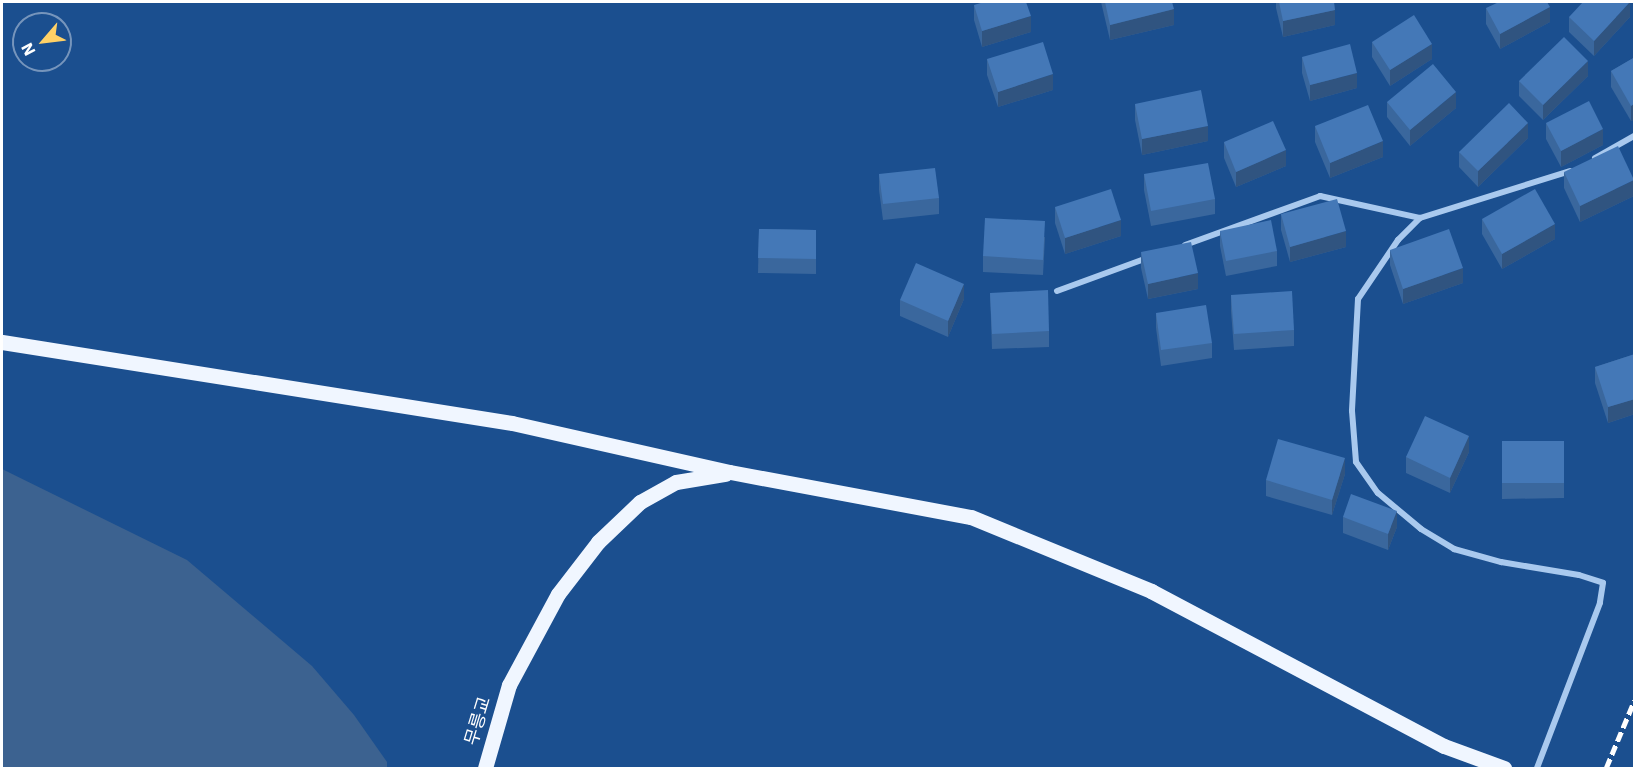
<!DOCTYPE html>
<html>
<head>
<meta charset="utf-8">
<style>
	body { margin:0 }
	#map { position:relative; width:1636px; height:770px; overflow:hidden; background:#1b4f8f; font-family:"IBM Plex Sans","Noto Sans KR",sans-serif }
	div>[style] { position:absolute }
	.water>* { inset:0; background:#3c6290 }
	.minor>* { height:6px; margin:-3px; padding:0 3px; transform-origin:3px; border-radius:3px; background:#a9c9ee }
	.primary>* { height:15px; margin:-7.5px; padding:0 7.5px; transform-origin:7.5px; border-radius:7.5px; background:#f0f6ff }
	.rail>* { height:4.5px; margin-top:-2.25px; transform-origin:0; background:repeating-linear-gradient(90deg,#fff 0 10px,transparent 0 14.5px) }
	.wall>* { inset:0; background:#3a679d }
	.shaded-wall>* { inset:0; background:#305480 }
	.building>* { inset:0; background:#4478b7 }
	span { translate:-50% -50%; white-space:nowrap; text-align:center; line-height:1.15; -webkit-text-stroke:5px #1b4f8f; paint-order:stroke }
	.street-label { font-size:18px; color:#fff }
	.frame { position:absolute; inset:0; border:3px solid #fff; pointer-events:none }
	.north { position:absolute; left:12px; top:12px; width:60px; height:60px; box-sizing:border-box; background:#1b4f8f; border:2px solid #7695bc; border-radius:50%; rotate:242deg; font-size:16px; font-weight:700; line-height:24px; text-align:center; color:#fff }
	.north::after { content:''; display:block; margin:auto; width:21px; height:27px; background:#ffd166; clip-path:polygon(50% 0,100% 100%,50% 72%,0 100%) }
</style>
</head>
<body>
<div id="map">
	<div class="water">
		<div style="clip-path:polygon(2px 469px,187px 560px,312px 666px,354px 715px,387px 762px,387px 768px,2px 768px)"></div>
	</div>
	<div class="minor">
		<div style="left:1595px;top:158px;width:45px;rotate:-29.4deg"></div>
		<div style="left:1420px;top:218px;width:31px;rotate:135deg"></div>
		<div style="left:1398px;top:240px;width:71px;rotate:124.1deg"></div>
		<div style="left:1358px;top:299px;width:112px;rotate:93.1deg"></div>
		<div style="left:1352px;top:411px;width:51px;rotate:85.5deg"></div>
		<div style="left:1356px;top:462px;width:38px;rotate:55deg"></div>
		<div style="left:1378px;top:493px;width:56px;rotate:39.9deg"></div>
		<div style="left:1421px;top:529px;width:39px;rotate:31deg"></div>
		<div style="left:1454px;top:549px;width:49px;rotate:15.5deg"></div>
		<div style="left:1501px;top:562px;width:79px;rotate:9.5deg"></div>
		<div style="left:1579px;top:575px;width:25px;rotate:18deg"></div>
		<div style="left:1603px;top:583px;width:20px;rotate:99deg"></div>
		<div style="left:1600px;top:603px;width:177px;rotate:110.9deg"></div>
		<div style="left:1185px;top:245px;width:144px;rotate:-19.9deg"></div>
		<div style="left:1320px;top:196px;width:102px;rotate:12.4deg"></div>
		<div style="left:1420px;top:218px;width:157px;rotate:-17.4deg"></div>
		<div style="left:1057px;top:291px;width:96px;rotate:-20.1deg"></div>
	</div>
	<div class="primary">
		<div style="left:2px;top:342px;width:516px;rotate:9.02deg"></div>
		<div style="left:512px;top:423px;width:223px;rotate:12.7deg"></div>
		<div style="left:730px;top:472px;width:245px;rotate:10.6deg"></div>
		<div style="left:971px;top:517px;width:195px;rotate:22.3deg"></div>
		<div style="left:1151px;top:591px;width:331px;rotate:27.9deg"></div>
		<div style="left:1444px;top:746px;width:64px;rotate:20.1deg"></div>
		<div style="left:485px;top:768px;width:86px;rotate:-73.9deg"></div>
		<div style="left:509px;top:685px;width:103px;rotate:-61.7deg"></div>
		<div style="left:558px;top:594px;width:66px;rotate:-52.4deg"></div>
		<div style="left:598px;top:542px;width:58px;rotate:-43.6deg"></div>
		<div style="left:640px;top:502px;width:41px;rotate:-29.1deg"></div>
		<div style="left:676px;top:482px;width:50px;rotate:-9.3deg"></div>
	</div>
	<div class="rail">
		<div style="left:1606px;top:768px;width:73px;rotate:-67.3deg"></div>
	</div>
	<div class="wall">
		<div style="clip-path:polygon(1101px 2px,1172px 2px,1174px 25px,1110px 40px)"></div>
		<div style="clip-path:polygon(1276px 2px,1334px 2px,1335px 25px,1283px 37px,1276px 8px)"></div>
		<div style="clip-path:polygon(974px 5px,1031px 32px,982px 47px,974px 20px)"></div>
		<div style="clip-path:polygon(1486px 8px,1550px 22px,1500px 49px,1486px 24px)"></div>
		<div style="clip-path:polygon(1569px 17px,1630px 17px,1594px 56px,1569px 32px)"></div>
		<div style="clip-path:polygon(1372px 42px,1432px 59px,1390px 86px,1372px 57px)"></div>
		<div style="clip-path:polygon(1302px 57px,1357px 88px,1310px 101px,1302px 73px)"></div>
		<div style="clip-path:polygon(1635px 57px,1635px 119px,1631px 121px,1611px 87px,1611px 71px)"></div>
		<div style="clip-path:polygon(987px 59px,1053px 90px,998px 107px,987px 75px)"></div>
		<div style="clip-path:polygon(1588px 76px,1543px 120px,1519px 96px,1519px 81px)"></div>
		<div style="clip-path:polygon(1387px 102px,1456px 108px,1410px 146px,1387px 117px)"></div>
		<div style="clip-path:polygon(1135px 104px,1208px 141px,1142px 155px,1135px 120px)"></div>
		<div style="clip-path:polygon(1546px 123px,1603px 145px,1561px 167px,1546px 139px)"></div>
		<div style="clip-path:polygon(1315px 126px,1383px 157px,1330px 178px,1315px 142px)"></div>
		<div style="clip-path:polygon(1528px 138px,1478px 187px,1459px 167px,1459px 152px)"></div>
		<div style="clip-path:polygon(1224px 142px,1286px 166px,1236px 187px,1224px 158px)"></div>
		<div style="clip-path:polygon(1564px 172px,1634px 196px,1580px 222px,1564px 188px)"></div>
		<div style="clip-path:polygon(879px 174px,939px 198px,939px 214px,883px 220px,879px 190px)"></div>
		<div style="clip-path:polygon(1144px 174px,1215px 199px,1215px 214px,1151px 226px,1144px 190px)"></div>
		<div style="clip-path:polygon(1055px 207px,1121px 236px,1065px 254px,1055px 223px)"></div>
		<div style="clip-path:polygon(1281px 214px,1346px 247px,1290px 262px,1281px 230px)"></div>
		<div style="clip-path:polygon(1482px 219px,1555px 239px,1502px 269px,1482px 234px)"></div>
		<div style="clip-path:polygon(759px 229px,816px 230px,816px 274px,758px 273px)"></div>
		<div style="clip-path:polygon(1220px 231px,1277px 251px,1277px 266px,1226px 276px,1220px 246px)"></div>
		<div style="clip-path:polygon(1045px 237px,1043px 275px,983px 272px,983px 256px)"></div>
		<div style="clip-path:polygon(1390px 250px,1463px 283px,1403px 304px,1390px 265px)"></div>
		<div style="clip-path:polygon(1141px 252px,1198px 289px,1148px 299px,1141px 268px)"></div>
		<div style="clip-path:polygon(990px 293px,1049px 331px,1049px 347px,992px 349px)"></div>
		<div style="clip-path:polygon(1231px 295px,1294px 330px,1294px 346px,1234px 350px,1231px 311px)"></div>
		<div style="clip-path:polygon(964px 299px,948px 337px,900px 316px,900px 300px)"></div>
		<div style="clip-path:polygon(1156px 313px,1212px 343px,1212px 358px,1161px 366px,1156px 328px)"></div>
		<div style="clip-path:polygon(1635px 354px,1635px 414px,1608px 423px,1595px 383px,1595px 367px)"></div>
		<div style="clip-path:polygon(1502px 441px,1564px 441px,1564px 498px,1502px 499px)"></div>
		<div style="clip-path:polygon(1469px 452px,1450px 493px,1406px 473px,1406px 457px)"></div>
		<div style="clip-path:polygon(1345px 474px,1332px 515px,1266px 496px,1266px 480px)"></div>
		<div style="clip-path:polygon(1343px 517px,1397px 527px,1388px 550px,1343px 533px)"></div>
	</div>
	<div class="shaded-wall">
		<div style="clip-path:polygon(1630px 2px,1630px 17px,1594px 56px,1594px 41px)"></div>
		<div style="clip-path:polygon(1550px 7px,1550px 22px,1500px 49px,1500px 34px)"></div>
		<div style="clip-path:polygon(1174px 9px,1174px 25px,1110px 40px,1110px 25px)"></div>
		<div style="clip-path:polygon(1335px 10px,1335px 25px,1283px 37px,1283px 21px)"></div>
		<div style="clip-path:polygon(1031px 16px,1031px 32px,982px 47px,982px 31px)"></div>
		<div style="clip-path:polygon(1432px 44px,1432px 59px,1390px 86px,1390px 70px)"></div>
		<div style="clip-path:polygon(1588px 61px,1588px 76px,1543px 120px,1543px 105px)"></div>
		<div style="clip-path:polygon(1357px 73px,1357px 88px,1310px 101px,1310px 85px)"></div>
		<div style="clip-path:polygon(1053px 74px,1053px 90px,998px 107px,998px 92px)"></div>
		<div style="clip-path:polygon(1456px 92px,1456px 108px,1410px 146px,1410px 130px)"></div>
		<div style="clip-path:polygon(1635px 103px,1635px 119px,1631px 121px,1631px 106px)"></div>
		<div style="clip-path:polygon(1528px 123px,1528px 138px,1478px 187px,1478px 171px)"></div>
		<div style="clip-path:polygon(1208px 126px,1208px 141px,1142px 155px,1142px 139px)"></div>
		<div style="clip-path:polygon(1603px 129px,1603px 145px,1561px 167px,1561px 151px)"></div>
		<div style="clip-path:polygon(1383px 141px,1383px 157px,1330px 178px,1330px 163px)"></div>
		<div style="clip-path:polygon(1286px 150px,1286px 166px,1236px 187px,1236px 172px)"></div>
		<div style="clip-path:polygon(1634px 180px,1634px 196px,1580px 222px,1580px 206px)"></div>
		<div style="clip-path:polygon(1121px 220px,1121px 236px,1065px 254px,1065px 238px)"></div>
		<div style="clip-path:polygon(1555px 224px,1555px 239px,1502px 269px,1502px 254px)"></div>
		<div style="clip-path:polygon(1346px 231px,1346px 247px,1290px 262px,1290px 247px)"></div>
		<div style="clip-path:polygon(1463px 268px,1463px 283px,1403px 304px,1403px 289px)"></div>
		<div style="clip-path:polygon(1198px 273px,1198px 289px,1148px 299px,1148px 284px)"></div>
		<div style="clip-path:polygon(964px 284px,964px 299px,948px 337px,948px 321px)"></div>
		<div style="clip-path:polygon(1635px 399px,1635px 414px,1608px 423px,1608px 407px)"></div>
		<div style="clip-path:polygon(1469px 436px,1469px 452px,1450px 493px,1450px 478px)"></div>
		<div style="clip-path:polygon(1345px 458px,1345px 474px,1332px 515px,1332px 500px)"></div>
		<div style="clip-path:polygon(1397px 511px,1397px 527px,1388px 550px,1388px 534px)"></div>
	</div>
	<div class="building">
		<div style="clip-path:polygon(984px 2px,1026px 2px,1031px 16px,982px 31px,974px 5px)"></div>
		<div style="clip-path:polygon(1105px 2px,1172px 2px,1174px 9px,1110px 25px)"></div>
		<div style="clip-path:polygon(1279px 2px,1334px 2px,1335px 10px,1283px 21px)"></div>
		<div style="clip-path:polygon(1499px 2px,1547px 2px,1550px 7px,1500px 34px,1486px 8px)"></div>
		<div style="clip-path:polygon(1583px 2px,1630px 2px,1594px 41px,1569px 17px)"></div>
		<div style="clip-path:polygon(1414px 15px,1432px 44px,1390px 70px,1372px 42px)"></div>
		<div style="clip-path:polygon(1564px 37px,1588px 61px,1543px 105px,1519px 81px)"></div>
		<div style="clip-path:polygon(1043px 42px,1053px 74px,998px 92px,987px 59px)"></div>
		<div style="clip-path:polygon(1350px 44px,1357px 73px,1310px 85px,1302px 57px)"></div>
		<div style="clip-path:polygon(1635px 57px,1635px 103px,1631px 106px,1611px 71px)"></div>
		<div style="clip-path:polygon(1433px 64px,1456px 92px,1410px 130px,1387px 102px)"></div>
		<div style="clip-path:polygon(1201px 90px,1208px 126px,1142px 139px,1135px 104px)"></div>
		<div style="clip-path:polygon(1589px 101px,1603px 129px,1561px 151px,1546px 123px)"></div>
		<div style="clip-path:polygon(1509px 103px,1528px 123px,1478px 171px,1459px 152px)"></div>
		<div style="clip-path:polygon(1368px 105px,1383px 141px,1330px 163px,1315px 126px)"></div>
		<div style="clip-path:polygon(1273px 121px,1286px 150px,1236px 172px,1224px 142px)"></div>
		<div style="clip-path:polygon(1618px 146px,1634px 180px,1580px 206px,1564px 172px)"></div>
		<div style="clip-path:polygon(1208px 163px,1215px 199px,1151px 211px,1144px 174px)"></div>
		<div style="clip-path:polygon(935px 168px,939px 198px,883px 204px,879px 174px)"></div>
		<div style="clip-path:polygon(1111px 189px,1121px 220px,1065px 238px,1055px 207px)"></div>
		<div style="clip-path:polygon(1535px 189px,1555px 224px,1502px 254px,1482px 219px)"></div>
		<div style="clip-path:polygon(1337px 199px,1346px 231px,1290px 247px,1281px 214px)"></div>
		<div style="clip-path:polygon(985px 218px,1045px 221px,1043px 260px,983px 256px)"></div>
		<div style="clip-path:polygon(1271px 220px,1277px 251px,1226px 261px,1220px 231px)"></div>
		<div style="clip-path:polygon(759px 229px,816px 230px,816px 259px,758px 258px)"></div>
		<div style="clip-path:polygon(1449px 229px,1463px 268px,1403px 289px,1390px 250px)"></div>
		<div style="clip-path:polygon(1191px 242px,1198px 273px,1148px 284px,1141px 252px)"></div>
		<div style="clip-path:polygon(916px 263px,964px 284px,948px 321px,900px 300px)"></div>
		<div style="clip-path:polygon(1048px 290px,1049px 331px,992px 334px,990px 293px)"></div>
		<div style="clip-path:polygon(1292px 291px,1294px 330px,1234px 334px,1231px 295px)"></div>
		<div style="clip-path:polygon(1206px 305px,1212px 343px,1161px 350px,1156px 313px)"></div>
		<div style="clip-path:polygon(1635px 354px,1635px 399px,1608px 407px,1595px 367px)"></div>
		<div style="clip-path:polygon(1425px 416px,1469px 436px,1450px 478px,1406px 457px)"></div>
		<div style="clip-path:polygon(1278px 439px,1345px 458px,1332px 500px,1266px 480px)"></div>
		<div style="clip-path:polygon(1502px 441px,1564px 441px,1564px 483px,1502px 483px)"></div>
		<div style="clip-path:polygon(1351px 494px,1397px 511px,1388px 534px,1343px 517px)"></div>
	</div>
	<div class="street-label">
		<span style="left:478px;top:721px;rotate:-73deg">무릉교</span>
	</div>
	<div class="frame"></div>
	<div class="north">N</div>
</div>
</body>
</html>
